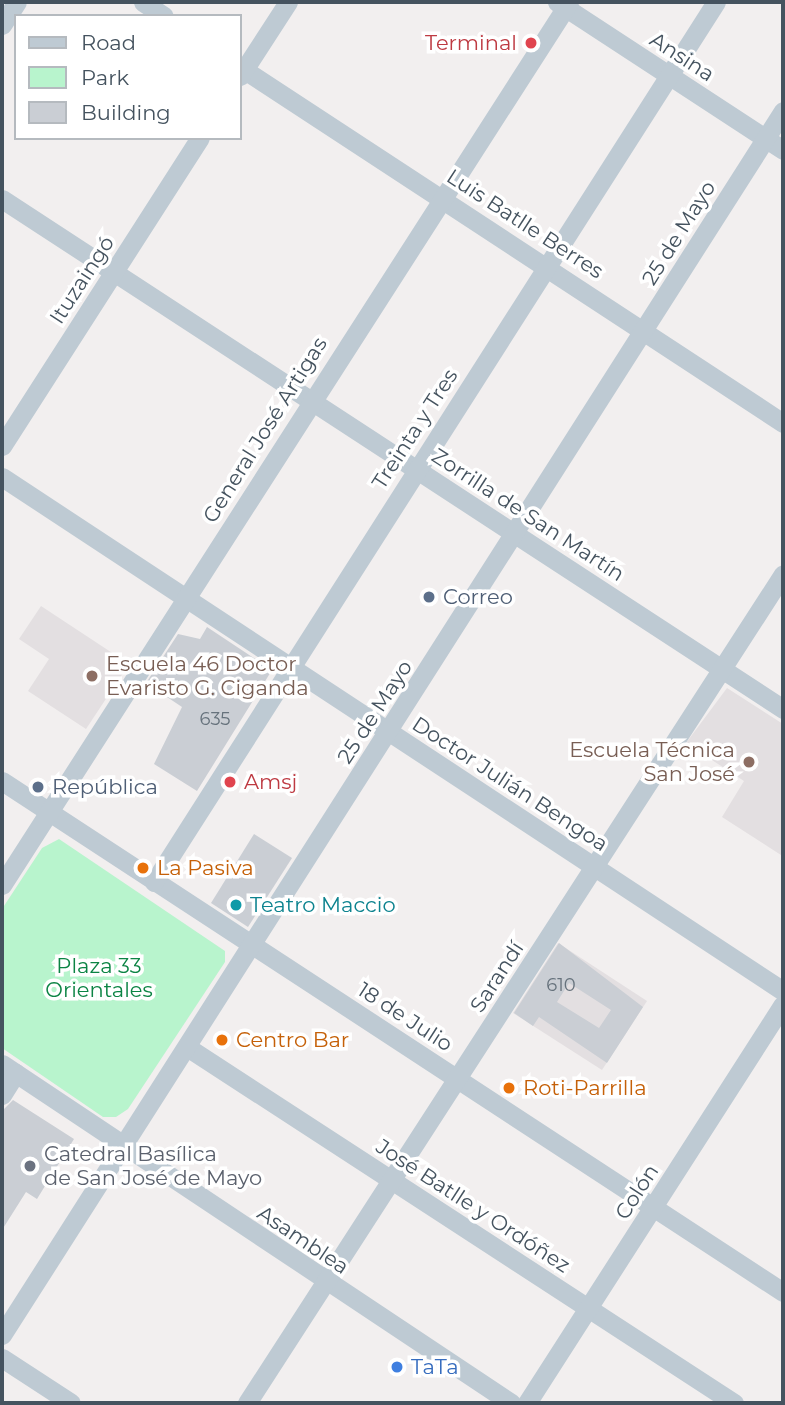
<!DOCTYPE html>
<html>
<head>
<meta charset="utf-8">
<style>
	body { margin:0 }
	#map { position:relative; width:785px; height:1405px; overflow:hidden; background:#f2efef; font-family:Montserrat,sans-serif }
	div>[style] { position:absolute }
	.education>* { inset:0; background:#e3dfe1 }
	.green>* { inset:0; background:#b8f4cd }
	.building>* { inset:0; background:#caced4 }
	.minor>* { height:19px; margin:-9.5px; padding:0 9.5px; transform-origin:9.5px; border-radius:9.5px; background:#becad3 }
	.dots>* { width:19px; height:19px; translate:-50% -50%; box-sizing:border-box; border:4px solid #fff; border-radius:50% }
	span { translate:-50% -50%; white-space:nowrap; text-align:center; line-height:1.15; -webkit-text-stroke:7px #fff; paint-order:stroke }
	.number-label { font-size:18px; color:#66727c }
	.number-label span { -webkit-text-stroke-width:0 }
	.health-label { font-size:21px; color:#be3a42 }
	.right { translate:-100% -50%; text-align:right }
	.left { translate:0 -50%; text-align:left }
	.street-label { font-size:21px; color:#45535f }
	.service-label { font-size:21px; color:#4e5e75 }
	.education-label { font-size:21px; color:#785e54 }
	.food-label { font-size:21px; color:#c56008 }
	.culture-label { font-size:21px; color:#0d838f }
	.park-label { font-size:21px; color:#0c8444 }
	.worship-label { font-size:21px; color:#5b616d }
	.shop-label { font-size:21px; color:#366cbe }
	.frame { position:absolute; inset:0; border:4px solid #45535f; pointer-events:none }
	.legend { position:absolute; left:14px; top:14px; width:228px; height:126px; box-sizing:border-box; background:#fff; border:2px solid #b5babf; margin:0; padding:9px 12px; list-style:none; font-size:21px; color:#45535f }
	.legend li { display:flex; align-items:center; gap:14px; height:35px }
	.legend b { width:35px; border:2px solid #b5babf }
</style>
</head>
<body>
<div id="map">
	<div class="education">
		<div style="clip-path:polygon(41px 606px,129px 664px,86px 729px,28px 691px,49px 659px,19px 639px)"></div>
		<div style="clip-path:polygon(727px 688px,783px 724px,781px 855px,722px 817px,744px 781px,686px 743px)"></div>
		<div style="clip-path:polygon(558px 943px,647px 1001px,602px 1070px,513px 1013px)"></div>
	</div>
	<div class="green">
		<div style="clip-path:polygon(59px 839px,225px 951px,225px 962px,128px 1109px,116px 1117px,103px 1117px,2px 1048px,2px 909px,42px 848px)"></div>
	</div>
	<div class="building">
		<div style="clip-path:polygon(207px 627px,272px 670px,197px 791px,154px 764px,182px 707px,146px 683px,178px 634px,200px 639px)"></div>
		<div style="clip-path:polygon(254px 834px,292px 858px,248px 927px,211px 903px)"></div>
		<div style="clip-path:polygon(evenodd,559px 943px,643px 1007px,607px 1063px,539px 1017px,533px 1026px,514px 1013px,559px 943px,569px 983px,611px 1010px,599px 1028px,557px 1002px,569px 983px)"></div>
		<div style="clip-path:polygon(13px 1100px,74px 1139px,37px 1199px,26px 1192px,2px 1230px,2px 1111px)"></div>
	</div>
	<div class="minor">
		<div style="left:143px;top:2px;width:25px;rotate:34deg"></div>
		<div style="left:557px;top:2px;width:270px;rotate:33.2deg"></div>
		<div style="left:2px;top:25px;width:27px;rotate:-57deg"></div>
		<div style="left:240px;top:67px;width:649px;rotate:33.25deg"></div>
		<div style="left:240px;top:76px;width:88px;rotate:-57deg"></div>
		<div style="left:2px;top:199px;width:933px;rotate:33.14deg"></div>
		<div style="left:2px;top:446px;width:366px;rotate:-57.3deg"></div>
		<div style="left:2px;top:477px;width:935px;rotate:33.35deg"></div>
		<div style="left:2px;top:781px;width:933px;rotate:33.2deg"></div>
		<div style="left:154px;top:882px;width:1044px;rotate:-57.44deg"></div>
		<div style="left:2px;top:885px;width:1049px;rotate:-57.29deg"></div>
		<div style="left:187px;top:1047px;width:653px;rotate:33.06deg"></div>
		<div style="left:2px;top:1064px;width:612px;rotate:33.66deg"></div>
		<div style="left:2px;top:1095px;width:26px;rotate:-58deg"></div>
		<div style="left:2px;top:1335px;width:1452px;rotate:-57.46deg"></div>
		<div style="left:2px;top:1358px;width:82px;rotate:33.1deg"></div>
		<div style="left:247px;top:1403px;width:987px;rotate:-57.11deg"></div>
		<div style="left:527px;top:1403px;width:473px;rotate:-57.3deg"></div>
	</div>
	<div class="dots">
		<div style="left:531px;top:43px;background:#e0444e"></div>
		<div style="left:429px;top:597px;background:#5c6f8a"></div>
		<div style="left:92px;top:676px;background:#8d6e63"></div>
		<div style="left:749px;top:762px;background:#8d6e63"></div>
		<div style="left:230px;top:782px;background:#e0444e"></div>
		<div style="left:38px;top:787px;background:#5c6f8a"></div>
		<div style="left:143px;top:868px;background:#e8710a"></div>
		<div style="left:236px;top:905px;background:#0f9aa8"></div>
		<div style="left:222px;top:1040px;background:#e8710a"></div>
		<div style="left:509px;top:1088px;background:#e8710a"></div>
		<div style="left:30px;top:1166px;background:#6b7280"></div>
		<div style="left:397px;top:1367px;background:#3f7fe0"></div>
	</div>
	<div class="number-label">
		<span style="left:215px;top:719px">635</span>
		<span style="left:561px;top:985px">610</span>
	</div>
	<div class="health-label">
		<span class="right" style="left:517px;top:43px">Terminal</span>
		<span class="left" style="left:244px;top:782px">Amsj</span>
	</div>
	<div class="street-label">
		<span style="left:682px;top:57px;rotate:33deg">Ansina</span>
		<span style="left:525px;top:224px;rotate:33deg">Luis Batlle Berres</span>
		<span style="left:679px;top:233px;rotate:-58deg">25 de Mayo</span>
		<span style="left:82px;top:280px;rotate:-57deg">Ituzaingó</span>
		<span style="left:415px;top:429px;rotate:-57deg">Treinta y Tres</span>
		<span style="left:265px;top:430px;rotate:-58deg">General José Artigas</span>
		<span style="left:528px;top:515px;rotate:33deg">Zorrilla de San Martín</span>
		<span style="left:375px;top:712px;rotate:-57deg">25 de Mayo</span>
		<span style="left:510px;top:784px;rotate:33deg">Doctor Julián Bengoa</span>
		<span style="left:497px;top:977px;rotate:-57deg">Sarandí</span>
		<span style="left:405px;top:1017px;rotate:33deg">18 de Julio</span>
		<span style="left:637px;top:1192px;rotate:-57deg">Colón</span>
		<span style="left:473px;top:1206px;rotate:33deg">José Batlle y Ordóñez</span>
		<span style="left:303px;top:1240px;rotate:34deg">Asamblea</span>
	</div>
	<div class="service-label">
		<span class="left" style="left:443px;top:597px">Correo</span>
		<span class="left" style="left:52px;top:787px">República</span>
	</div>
	<div class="education-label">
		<span class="left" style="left:106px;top:676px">Escuela 46 Doctor<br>Evaristo G. Ciganda</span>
		<span class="right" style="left:735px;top:762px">Escuela Técnica<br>San José</span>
	</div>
	<div class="food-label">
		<span class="left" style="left:157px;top:868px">La Pasiva</span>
		<span class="left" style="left:236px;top:1040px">Centro Bar</span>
		<span class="left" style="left:523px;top:1088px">Roti-Parrilla</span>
	</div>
	<div class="culture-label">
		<span class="left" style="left:250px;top:905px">Teatro Maccio</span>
	</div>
	<div class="park-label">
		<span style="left:99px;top:978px">Plaza 33<br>Orientales</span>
	</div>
	<div class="worship-label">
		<span class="left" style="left:44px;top:1166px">Catedral Basílica<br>de San José de Mayo</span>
	</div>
	<div class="shop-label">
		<span class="left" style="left:411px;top:1367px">TaTa</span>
	</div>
	<div class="frame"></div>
	<ul class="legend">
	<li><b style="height:9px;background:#becad3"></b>Road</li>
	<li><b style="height:19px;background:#b8f4cd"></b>Park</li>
	<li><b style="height:19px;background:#caced4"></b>Building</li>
	</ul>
</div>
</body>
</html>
